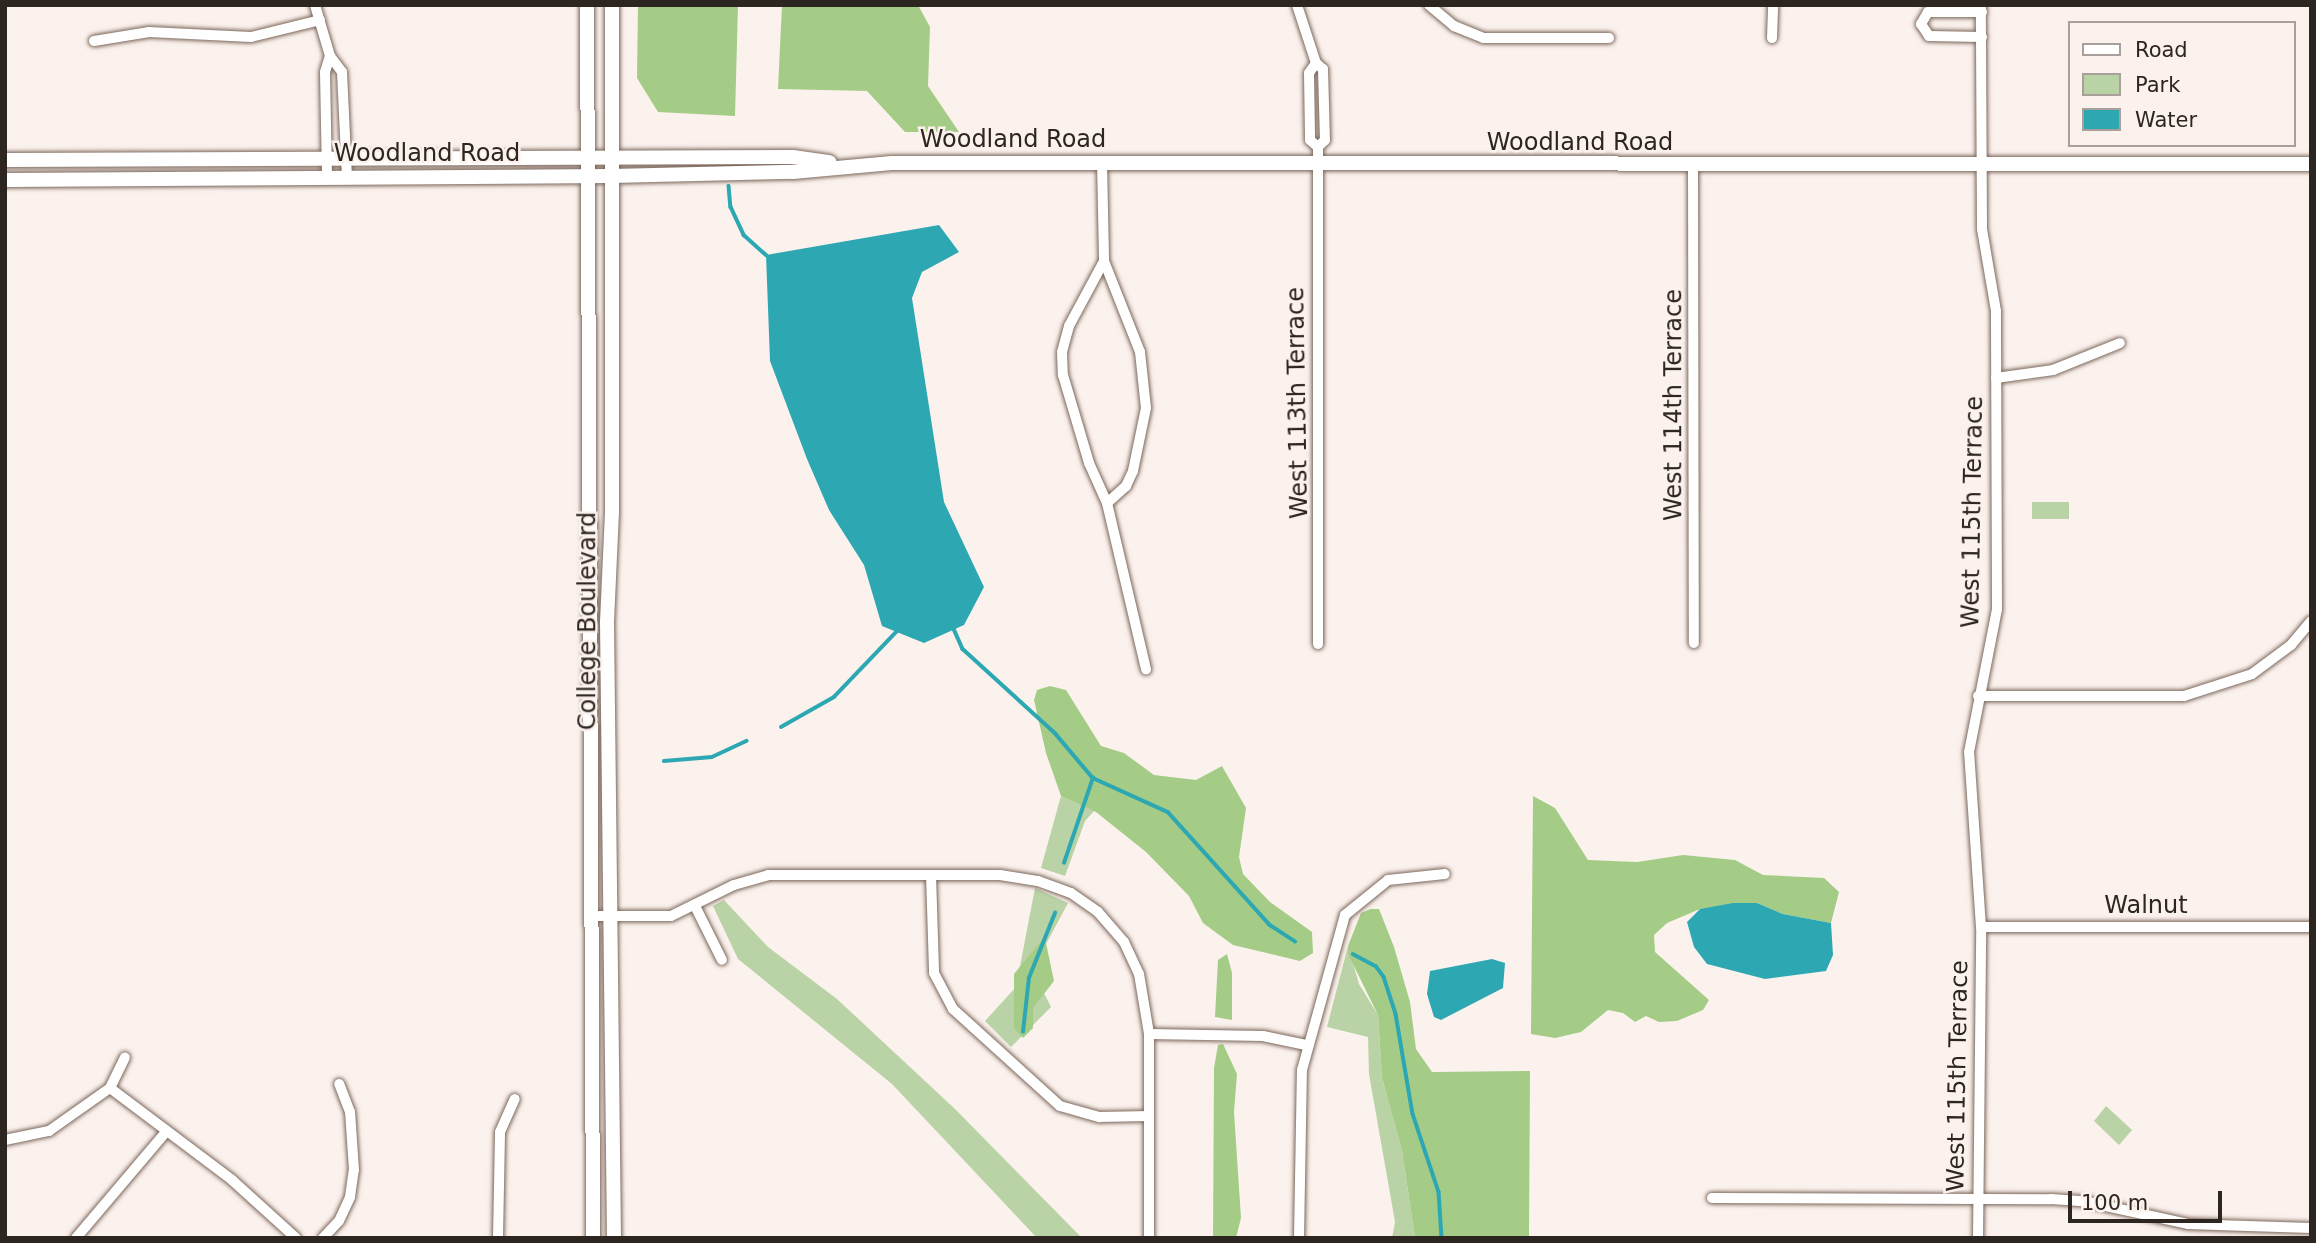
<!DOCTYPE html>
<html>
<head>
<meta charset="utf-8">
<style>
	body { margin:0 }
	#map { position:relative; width:2316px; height:1243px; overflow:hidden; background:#fcf2ed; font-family:"DejaVu Sans",sans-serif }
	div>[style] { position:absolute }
	.green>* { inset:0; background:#b9d2a6 }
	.forest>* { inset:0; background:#a4cc86 }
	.water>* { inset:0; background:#2da8b3 }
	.stream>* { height:3.5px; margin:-1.75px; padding:0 1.75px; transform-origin:1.75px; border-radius:1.75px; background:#2da8b3 }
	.roads { filter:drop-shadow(0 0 2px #7b675b) drop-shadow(0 0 2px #7b675b) }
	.minor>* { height:10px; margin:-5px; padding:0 5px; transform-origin:5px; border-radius:5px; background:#fff }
	.secondary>* { height:14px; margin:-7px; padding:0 7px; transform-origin:7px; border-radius:7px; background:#fff }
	span { translate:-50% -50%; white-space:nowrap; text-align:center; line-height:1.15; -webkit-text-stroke:5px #fcf2ed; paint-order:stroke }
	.street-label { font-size:24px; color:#2d2520 }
	.frame { position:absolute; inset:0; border:7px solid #2d2520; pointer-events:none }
	.legend { position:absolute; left:2068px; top:21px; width:228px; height:126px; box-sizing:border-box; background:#fcf2ed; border:2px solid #a9a09b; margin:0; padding:9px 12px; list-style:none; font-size:21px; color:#2d2520 }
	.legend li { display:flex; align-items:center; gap:14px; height:35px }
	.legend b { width:35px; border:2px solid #a9a09b }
	.scale { position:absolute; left:2068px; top:1191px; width:154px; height:32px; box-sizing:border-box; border:4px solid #2d2520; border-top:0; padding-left:9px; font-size:21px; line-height:24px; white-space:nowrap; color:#2d2520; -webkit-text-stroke:5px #fcf2ed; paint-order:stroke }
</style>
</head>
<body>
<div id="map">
	<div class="green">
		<div style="clip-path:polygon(2032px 502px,2069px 502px,2069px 519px,2032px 519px)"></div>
		<div style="clip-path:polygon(1061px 796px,1094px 811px,1085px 821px,1065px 876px,1041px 868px)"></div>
		<div style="clip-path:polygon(1035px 888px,1068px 903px,1046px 944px,1044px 993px,1051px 1007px,1011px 1047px,985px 1021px,1016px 987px)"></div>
		<div style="clip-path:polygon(724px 900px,768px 947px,837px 999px,955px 1109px,1082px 1238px,1037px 1238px,892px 1084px,738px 959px,713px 906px)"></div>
		<div style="clip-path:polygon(1348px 946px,1359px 984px,1378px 1015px,1382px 1078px,1402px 1151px,1415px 1238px,1392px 1238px,1395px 1222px,1369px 1074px,1368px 1037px,1327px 1027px)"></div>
		<div style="clip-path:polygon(2106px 1106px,2132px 1130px,2119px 1145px,2094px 1121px)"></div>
	</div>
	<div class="forest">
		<div style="clip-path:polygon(638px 5px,738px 5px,735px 116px,658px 112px,637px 78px)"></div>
		<div style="clip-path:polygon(782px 5px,918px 5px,930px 27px,928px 86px,959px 132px,905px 132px,867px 91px,778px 89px)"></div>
		<div style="clip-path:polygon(1050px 686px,1066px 690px,1101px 746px,1124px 753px,1154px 775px,1196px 780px,1222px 766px,1246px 808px,1239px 857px,1243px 874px,1270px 902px,1312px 932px,1313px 953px,1300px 961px,1233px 945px,1203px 923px,1189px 896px,1146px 852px,1096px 812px,1061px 796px,1046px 753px,1034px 700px,1037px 690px)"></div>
		<div style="clip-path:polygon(1533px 796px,1555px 808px,1588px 860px,1637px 862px,1683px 855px,1735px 860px,1763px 875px,1824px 878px,1839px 892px,1831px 923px,1783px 914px,1757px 903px,1700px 909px,1667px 923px,1654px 935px,1655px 952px,1709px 1000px,1703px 1010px,1677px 1021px,1659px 1022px,1646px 1016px,1635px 1022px,1623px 1013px,1608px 1010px,1581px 1032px,1555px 1038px,1531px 1034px)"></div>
		<div style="clip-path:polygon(1371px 909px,1379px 909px,1394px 947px,1410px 1002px,1416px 1049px,1432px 1072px,1530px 1071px,1529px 1238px,1415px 1238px,1402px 1151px,1382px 1078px,1378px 1015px,1349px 956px,1348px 946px,1361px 913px)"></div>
		<div style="clip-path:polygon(1042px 940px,1046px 943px,1054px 981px,1033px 1008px,1033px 1028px,1023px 1038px,1014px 1028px,1014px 974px)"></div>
		<div style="clip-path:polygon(1227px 954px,1232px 973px,1232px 1020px,1215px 1017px,1218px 960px)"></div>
		<div style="clip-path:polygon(1223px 1044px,1237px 1074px,1234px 1112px,1241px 1218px,1236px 1238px,1213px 1238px,1214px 1068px,1218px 1045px)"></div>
	</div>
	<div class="water">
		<div style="clip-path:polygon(939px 225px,959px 252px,922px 272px,912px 298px,944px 502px,984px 587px,964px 625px,924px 643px,882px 626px,864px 565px,829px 510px,807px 459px,770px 361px,766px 255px)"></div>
		<div style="clip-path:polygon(1733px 903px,1757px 903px,1783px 914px,1831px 923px,1833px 955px,1826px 971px,1765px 979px,1707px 964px,1694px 947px,1687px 922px,1700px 909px)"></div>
		<div style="clip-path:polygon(1492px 959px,1505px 963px,1503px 988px,1441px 1020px,1434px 1017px,1427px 994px,1430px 971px)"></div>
	</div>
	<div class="stream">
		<div style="left:729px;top:186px;width:21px;rotate:85deg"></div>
		<div style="left:731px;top:207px;width:31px;rotate:65deg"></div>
		<div style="left:744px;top:235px;width:30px;rotate:42deg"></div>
		<div style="left:954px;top:629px;width:22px;rotate:66deg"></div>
		<div style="left:963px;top:649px;width:125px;rotate:42.4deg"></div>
		<div style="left:1055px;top:733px;width:59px;rotate:49.8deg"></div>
		<div style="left:1093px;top:778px;width:82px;rotate:24.4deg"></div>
		<div style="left:1168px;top:812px;width:152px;rotate:47.9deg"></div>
		<div style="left:1270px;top:925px;width:30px;rotate:33deg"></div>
		<div style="left:781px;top:727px;width:61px;rotate:-29.5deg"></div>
		<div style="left:834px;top:697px;width:91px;rotate:-46.3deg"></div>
		<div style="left:664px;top:761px;width:48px;rotate:-4.8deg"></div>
		<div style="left:712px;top:757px;width:38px;rotate:-25deg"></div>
		<div style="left:1064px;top:863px;width:90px;rotate:-71.2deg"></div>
		<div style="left:1353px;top:954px;width:26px;rotate:28deg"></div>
		<div style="left:1376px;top:966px;width:14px;rotate:54deg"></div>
		<div style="left:1384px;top:977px;width:39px;rotate:72deg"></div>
		<div style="left:1396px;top:1014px;width:101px;rotate:80.4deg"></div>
		<div style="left:1413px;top:1114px;width:82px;rotate:71.6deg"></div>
		<div style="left:1439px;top:1192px;width:46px;rotate:86.3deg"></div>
		<div style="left:1023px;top:1032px;width:54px;rotate:-83.7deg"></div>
		<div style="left:1029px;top:978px;width:70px;rotate:-68.2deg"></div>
	</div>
	<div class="roads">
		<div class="minor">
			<div style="left:315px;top:5px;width:53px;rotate:73.6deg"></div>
			<div style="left:330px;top:56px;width:20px;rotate:53deg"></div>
			<div style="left:342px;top:72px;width:106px;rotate:87.3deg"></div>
			<div style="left:1297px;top:5px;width:61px;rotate:71.9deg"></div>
			<div style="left:1316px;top:63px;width:9px;rotate:41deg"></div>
			<div style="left:1323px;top:69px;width:71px;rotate:88.4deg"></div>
			<div style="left:1325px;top:140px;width:10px;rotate:135deg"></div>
			<div style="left:1429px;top:5px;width:33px;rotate:40deg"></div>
			<div style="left:1454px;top:26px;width:31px;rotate:22deg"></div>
			<div style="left:1483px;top:38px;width:126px"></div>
			<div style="left:1982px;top:12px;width:54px;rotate:180deg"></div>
			<div style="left:1928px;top:12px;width:14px;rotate:120deg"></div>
			<div style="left:1921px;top:24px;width:14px;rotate:56deg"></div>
			<div style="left:1929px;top:36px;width:53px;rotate:1.1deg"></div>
			<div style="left:1772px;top:38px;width:33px;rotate:-88deg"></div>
			<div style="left:94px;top:41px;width:56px;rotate:-9.3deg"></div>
			<div style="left:149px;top:32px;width:102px;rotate:2.8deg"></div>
			<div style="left:251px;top:37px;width:71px;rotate:-13.8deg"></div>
			<div style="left:1316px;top:63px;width:12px;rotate:125deg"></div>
			<div style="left:1309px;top:73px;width:67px;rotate:89.1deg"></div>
			<div style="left:1310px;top:140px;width:11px;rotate:41deg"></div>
			<div style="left:1318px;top:147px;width:497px;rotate:90deg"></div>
			<div style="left:1102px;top:162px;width:99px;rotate:88.8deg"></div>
			<div style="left:1104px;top:261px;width:74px;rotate:118.3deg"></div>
			<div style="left:1069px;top:326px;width:27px;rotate:105deg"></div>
			<div style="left:1062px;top:352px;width:23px;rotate:88deg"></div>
			<div style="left:1063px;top:375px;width:92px;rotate:73.5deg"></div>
			<div style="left:1089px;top:463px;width:44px;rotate:65.8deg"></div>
			<div style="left:1107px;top:503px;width:171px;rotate:76.8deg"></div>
			<div style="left:1693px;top:166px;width:477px;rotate:89.9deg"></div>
			<div style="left:327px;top:177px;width:105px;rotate:-91.1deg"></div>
			<div style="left:325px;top:72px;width:17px;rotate:-73deg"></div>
			<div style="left:1104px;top:261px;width:98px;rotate:68.4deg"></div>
			<div style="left:1140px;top:352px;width:56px;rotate:83.9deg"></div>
			<div style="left:1146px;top:408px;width:64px;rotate:101.7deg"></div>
			<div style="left:1133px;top:471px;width:17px;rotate:115deg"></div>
			<div style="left:1126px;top:486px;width:25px;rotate:138deg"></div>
			<div style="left:1996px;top:378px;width:58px;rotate:-8deg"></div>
			<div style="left:2053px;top:370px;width:72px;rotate:-21.9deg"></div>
			<div style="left:1978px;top:696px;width:206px"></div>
			<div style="left:2184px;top:696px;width:71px;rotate:-17.9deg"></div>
			<div style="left:2252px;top:674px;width:49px;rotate:-36.6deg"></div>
			<div style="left:2291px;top:645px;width:31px;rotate:-50deg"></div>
			<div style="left:931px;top:875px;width:98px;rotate:88.2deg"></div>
			<div style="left:934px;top:973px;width:41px;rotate:62.2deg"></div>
			<div style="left:953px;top:1009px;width:144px;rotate:42.2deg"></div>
			<div style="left:1060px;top:1106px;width:41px;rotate:15.8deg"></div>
			<div style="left:1099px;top:1117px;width:50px;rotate:-1.1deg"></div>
			<div style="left:695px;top:906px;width:60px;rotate:63.4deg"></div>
			<div style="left:591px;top:916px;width:80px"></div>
			<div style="left:671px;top:916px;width:70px;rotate:-26.2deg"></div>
			<div style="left:734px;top:885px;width:35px;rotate:-16deg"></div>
			<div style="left:768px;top:875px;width:232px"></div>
			<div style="left:1000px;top:875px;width:38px;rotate:9deg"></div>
			<div style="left:1038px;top:881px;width:35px;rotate:20deg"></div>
			<div style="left:1071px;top:893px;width:33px;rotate:35deg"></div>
			<div style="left:1098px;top:912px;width:40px;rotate:49deg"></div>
			<div style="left:1124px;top:942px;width:35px;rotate:65deg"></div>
			<div style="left:1139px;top:974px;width:61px;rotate:80.5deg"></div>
			<div style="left:1149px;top:1034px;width:114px;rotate:1deg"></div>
			<div style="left:1263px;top:1036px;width:44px;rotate:11.8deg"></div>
			<div style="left:1981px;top:927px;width:330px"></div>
			<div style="left:1149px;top:1034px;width:204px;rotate:90deg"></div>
			<div style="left:110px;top:1088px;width:34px;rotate:-64deg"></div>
			<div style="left:5px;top:1140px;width:45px;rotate:-11.6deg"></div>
			<div style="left:49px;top:1131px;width:75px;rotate:-35.2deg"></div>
			<div style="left:110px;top:1088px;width:153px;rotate:37deg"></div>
			<div style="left:232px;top:1180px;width:86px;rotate:42.2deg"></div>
			<div style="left:1712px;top:1198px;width:339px;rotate:0.2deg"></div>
			<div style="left:2051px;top:1199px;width:32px;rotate:4deg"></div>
			<div style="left:2083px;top:1201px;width:107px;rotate:12.4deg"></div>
			<div style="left:2188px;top:1224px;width:123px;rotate:1.9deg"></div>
			<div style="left:76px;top:1238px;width:138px;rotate:-49.7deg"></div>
			<div style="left:323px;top:1238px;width:23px;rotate:-47deg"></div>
			<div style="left:339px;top:1221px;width:26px;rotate:-65deg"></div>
			<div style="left:350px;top:1197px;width:27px;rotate:-82deg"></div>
			<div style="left:354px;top:1170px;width:58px;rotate:-93.9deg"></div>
			<div style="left:350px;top:1112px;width:30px;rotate:-111deg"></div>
			<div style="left:498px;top:1238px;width:106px;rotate:-88.9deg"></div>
			<div style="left:500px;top:1132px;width:36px;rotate:-66deg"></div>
			<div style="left:1299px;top:1238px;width:168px;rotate:-89deg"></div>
			<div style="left:1302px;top:1070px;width:161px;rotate:-74.5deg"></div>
			<div style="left:1345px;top:915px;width:55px;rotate:-39.1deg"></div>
			<div style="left:1388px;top:880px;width:57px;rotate:-6deg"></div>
			<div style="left:1978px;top:1238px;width:311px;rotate:-89.4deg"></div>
			<div style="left:1981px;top:927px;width:175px;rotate:-93.9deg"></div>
			<div style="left:1969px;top:752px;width:146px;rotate:-78.9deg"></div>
			<div style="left:1997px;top:609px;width:298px;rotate:-90.2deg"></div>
			<div style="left:1996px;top:311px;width:83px;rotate:-99.7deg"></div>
			<div style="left:1982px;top:229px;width:224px;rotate:-90.3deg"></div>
		</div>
		<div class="secondary">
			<div style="left:587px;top:5px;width:1233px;rotate:89.72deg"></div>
			<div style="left:612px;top:5px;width:507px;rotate:90deg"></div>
			<div style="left:612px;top:512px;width:110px;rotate:92.6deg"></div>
			<div style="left:607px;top:622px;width:616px;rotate:89.35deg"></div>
			<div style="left:5px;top:160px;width:788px;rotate:-0.22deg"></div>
			<div style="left:793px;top:157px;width:37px;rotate:8deg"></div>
			<div style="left:5px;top:180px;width:606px;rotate:-0.38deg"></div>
			<div style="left:611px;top:176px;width:182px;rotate:-1.3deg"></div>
			<div style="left:793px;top:172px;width:99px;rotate:-5.2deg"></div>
			<div style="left:892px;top:163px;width:1419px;rotate:0.04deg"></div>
		</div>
	</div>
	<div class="street-label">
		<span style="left:1013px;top:140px">Woodland Road</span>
		<span style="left:1580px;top:143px">Woodland Road</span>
		<span style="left:427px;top:154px">Woodland Road</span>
		<span style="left:1298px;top:403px;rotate:-91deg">West 113th Terrace</span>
		<span style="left:1674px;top:405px;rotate:-90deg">West 114th Terrace</span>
		<span style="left:1973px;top:512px;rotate:-89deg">West 115th Terrace</span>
		<span style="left:588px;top:621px;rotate:-90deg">College Boulevard</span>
		<span style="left:2146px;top:906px">Walnut</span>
		<span style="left:1958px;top:1076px;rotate:-89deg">West 115th Terrace</span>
	</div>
	<div class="frame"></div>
	<ul class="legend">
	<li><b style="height:9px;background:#fff"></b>Road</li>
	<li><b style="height:19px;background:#b9d2a6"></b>Park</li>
	<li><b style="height:19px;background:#2da8b3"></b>Water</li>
	</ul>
	<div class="scale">100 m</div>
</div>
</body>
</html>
